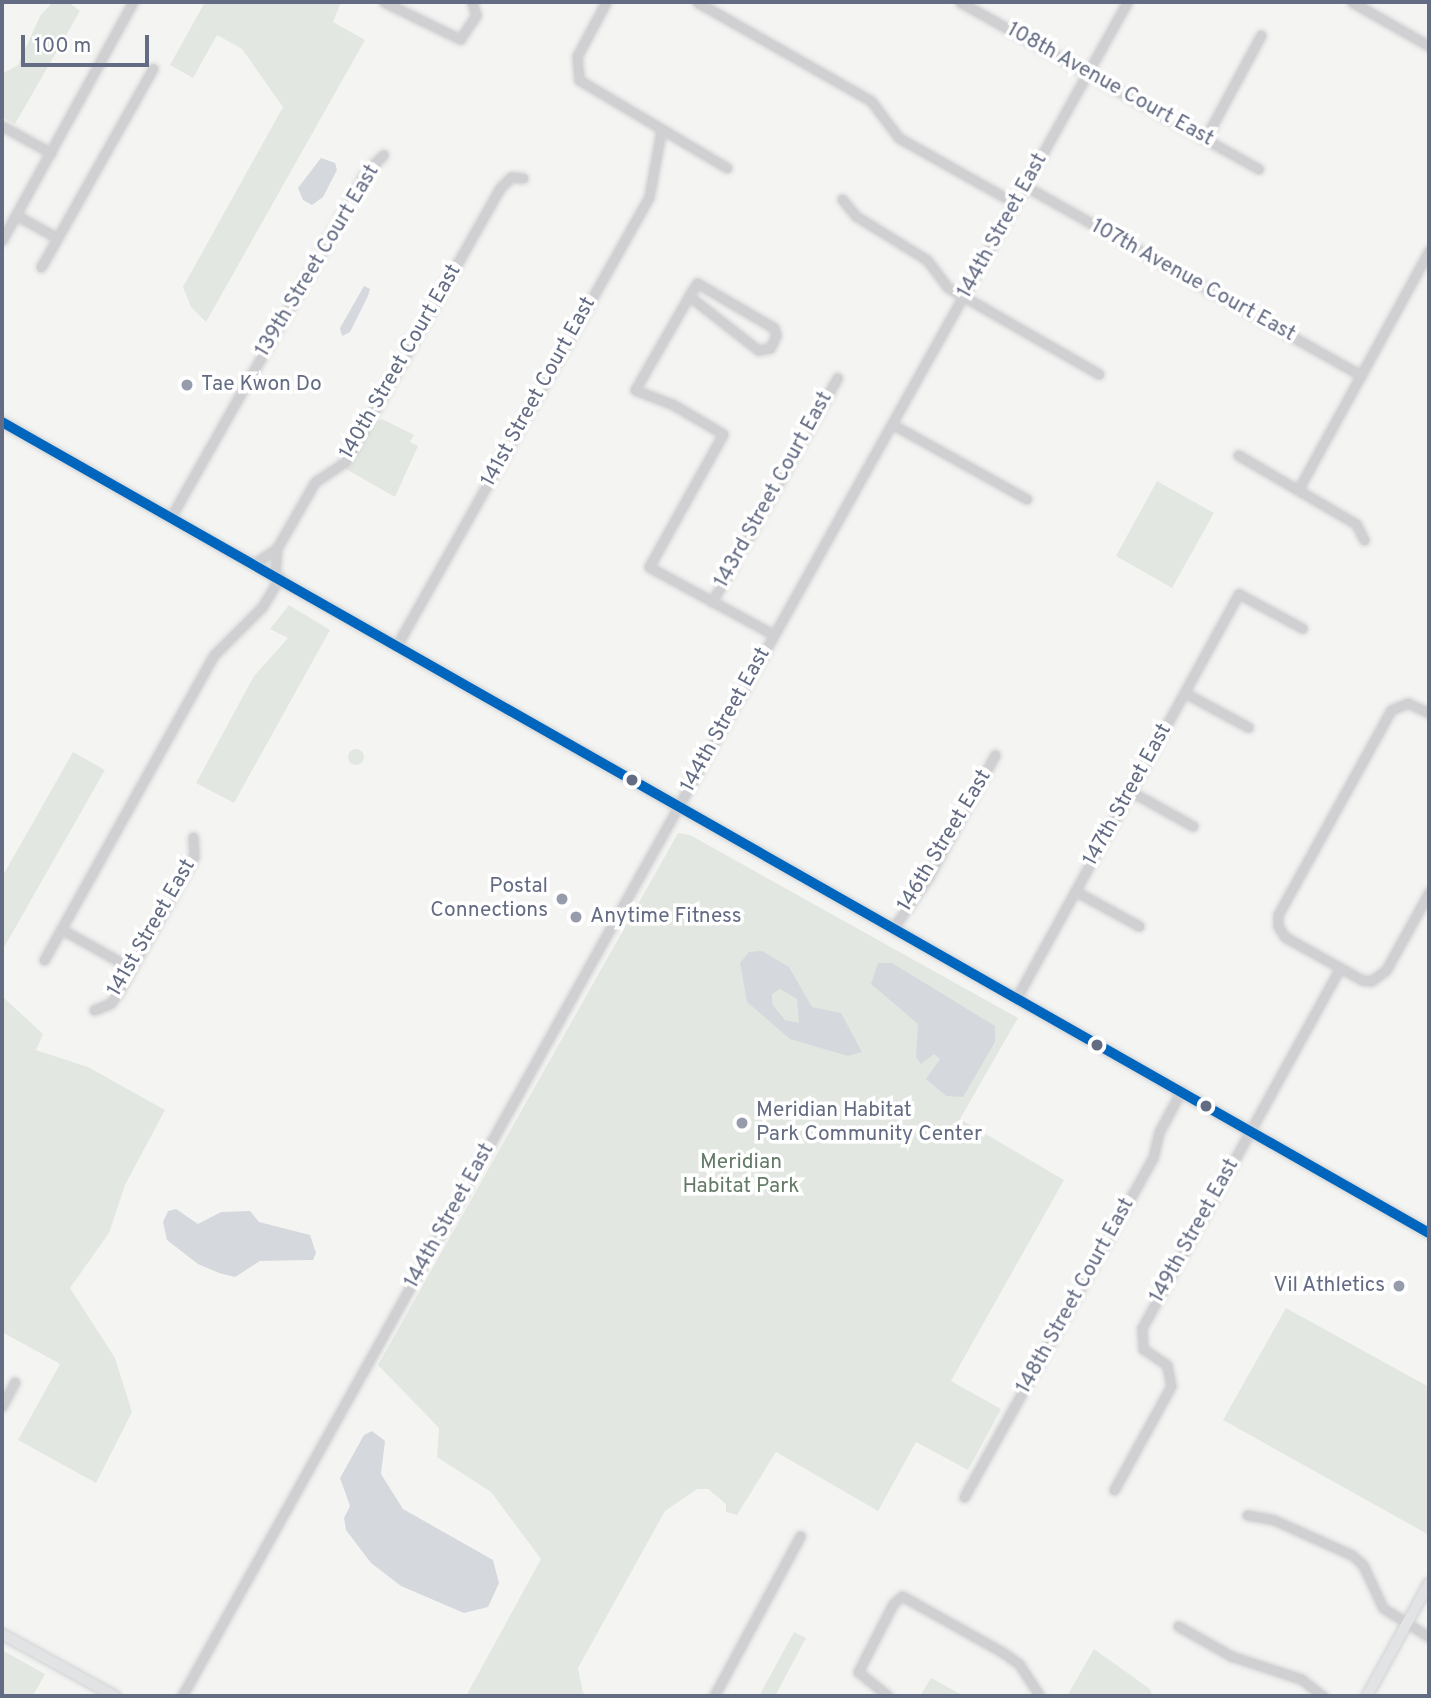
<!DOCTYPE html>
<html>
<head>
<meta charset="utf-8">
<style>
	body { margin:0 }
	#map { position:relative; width:1431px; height:1698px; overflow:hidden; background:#f4f5f3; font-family:Overpass,sans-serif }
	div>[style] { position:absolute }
	.green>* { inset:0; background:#e2e8e1 }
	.round { border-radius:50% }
	.water>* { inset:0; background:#d5d8dd }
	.roads { filter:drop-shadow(0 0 2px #d0d1d2) drop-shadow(0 0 2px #d0d1d2) }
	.minor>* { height:9px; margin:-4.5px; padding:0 4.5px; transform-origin:4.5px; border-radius:4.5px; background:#d0d0d2 }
	.major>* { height:10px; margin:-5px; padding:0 5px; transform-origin:5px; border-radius:5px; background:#e2e3e4 }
	.bus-1>* { height:10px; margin:-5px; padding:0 5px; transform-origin:5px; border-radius:5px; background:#0065bd }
	.dots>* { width:19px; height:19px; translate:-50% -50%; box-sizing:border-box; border:4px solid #fff; border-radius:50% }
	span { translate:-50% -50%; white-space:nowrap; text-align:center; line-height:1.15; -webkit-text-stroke:7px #fff; paint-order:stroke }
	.street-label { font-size:21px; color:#646c84 }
	.poi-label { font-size:21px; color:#646c84 }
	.left { translate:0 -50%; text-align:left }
	.right { translate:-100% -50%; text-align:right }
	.park-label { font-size:21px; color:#637b66 }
	.frame { position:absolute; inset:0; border:4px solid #646c84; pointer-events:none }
	.scale { position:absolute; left:21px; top:35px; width:128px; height:32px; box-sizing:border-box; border:4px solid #646c84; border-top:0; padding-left:9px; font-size:21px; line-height:24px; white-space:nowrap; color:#646c84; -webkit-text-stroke:5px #fff; paint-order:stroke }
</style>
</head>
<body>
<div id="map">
	<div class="green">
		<div style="clip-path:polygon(53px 2px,68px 2px,80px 11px,15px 124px,2px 117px,2px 74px,18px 65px,40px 16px)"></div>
		<div style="clip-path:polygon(205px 2px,341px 2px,333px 22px,365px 40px,206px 322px,191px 307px,183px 287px,283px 107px,242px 49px,217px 35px,193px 78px,170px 65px)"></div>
		<div style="clip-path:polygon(382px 419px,414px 435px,410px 442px,418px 446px,395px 497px,346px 469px,372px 423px)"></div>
		<div style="clip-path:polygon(1157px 481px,1214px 513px,1172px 588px,1116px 556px)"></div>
		<div style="clip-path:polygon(289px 605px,330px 630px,234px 803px,196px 783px,254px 676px,288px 638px,270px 629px)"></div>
		<div class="round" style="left:348px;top:749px;width:16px;height:16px"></div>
		<div style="clip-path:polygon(73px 752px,105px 770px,2px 951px,2px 877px)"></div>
		<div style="clip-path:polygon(678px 833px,690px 835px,1018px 1018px,960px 1119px,1064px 1180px,951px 1381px,1001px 1409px,968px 1470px,916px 1442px,878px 1511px,776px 1452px,737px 1515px,726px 1512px,726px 1504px,708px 1489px,697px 1489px,665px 1511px,578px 1668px,583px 1693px,588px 1696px,466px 1696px,541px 1559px,491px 1492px,437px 1457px,439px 1428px,378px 1365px)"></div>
		<div style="clip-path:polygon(2px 996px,43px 1034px,36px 1050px,88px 1067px,165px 1110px,125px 1185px,109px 1233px,70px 1288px,115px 1358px,132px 1412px,96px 1483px,18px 1440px,60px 1364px,2px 1332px)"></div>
		<div style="clip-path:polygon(1286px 1308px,1429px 1387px,1429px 1535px,1223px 1420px)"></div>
		<div style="clip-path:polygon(794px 1632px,806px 1638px,775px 1696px,759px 1696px)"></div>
		<div style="clip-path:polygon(1094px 1649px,1150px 1689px,1152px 1696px,1067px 1696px)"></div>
		<div style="clip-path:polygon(2px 1650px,45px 1674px,33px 1696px,2px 1696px)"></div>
		<div style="clip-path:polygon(931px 1678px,964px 1696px,920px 1696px)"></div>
	</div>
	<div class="water">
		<div style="clip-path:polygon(321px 158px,335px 163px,337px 170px,323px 197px,312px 205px,303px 200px,298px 188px)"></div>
		<div style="clip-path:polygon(364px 286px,370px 289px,368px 296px,350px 332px,342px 336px,340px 328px)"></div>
		<div style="clip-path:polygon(evenodd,762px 951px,789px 967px,812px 1007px,841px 1013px,862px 1052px,848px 1056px,790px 1039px,747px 1002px,740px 963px,749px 952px,762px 951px,780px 989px,797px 999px,799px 1023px,785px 1020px,772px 1004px,772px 994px,780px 989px)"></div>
		<div style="clip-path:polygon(878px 963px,892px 963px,995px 1026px,995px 1042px,963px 1097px,946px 1096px,926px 1079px,940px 1059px,934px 1054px,921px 1064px,916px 1057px,918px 1024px,871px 984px)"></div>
		<div style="clip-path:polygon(176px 1209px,198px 1224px,221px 1212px,250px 1211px,259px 1222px,310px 1235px,316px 1253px,313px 1260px,260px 1261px,235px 1277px,219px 1273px,198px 1264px,167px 1240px,163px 1222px,168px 1211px)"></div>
		<div style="clip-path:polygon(372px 1431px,385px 1441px,381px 1474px,403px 1509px,493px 1560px,499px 1583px,488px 1607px,464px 1613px,401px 1586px,371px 1563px,346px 1530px,344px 1518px,350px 1506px,340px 1478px,364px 1435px)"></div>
	</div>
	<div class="roads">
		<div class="minor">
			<div style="left:384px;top:2px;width:85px;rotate:26deg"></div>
			<div style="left:460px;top:39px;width:29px;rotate:-56deg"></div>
			<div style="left:476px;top:15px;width:14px;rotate:-107deg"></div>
			<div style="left:606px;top:2px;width:61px;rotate:118.2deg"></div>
			<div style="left:577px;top:56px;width:24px;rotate:85deg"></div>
			<div style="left:579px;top:80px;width:172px;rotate:30.7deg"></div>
			<div style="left:697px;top:2px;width:200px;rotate:29.6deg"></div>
			<div style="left:871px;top:101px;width:46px;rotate:52.9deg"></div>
			<div style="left:899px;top:138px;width:133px;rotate:29.3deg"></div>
			<div style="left:960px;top:2px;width:342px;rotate:29.2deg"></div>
			<div style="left:1352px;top:2px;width:89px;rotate:29.7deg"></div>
			<div style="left:2px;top:126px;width:56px;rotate:28.9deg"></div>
			<div style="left:1205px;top:139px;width:118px;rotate:-61.7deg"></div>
			<div style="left:1025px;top:186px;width:386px;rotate:29.4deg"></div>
			<div style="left:842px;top:199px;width:22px;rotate:51deg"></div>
			<div style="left:856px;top:216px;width:84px;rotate:31.8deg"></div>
			<div style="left:927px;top:260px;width:34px;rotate:53deg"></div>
			<div style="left:947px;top:287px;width:175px;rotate:29.8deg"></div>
			<div style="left:16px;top:215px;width:47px;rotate:29.3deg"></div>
			<div style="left:2px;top:240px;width:272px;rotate:-61.2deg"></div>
			<div style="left:41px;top:267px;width:228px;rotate:-60.6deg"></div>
			<div style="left:689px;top:296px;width:88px;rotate:38deg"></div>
			<div style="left:758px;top:350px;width:12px;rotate:-9deg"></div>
			<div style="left:770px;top:348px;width:14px;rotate:-65deg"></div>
			<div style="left:776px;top:335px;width:7px;rotate:-106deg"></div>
			<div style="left:774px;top:328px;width:89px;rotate:-149.7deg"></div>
			<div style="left:697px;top:283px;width:15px;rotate:122deg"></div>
			<div style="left:689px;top:296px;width:108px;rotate:119.9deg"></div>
			<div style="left:635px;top:390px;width:40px;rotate:21deg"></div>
			<div style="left:672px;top:404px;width:59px;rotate:30.5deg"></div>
			<div style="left:723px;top:434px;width:152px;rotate:119.1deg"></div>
			<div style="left:649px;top:567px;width:142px;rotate:28.5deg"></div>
			<div style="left:892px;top:424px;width:154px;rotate:29.1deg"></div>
			<div style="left:1238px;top:455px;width:137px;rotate:30.3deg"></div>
			<div style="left:1356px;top:524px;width:18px;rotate:63deg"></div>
			<div style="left:1298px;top:490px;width:273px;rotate:-61.3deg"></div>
			<div style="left:172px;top:515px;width:395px;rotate:-60.5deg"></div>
			<div style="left:367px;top:171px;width:23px;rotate:-45deg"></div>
			<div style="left:255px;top:563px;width:27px;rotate:-34deg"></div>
			<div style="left:277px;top:548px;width:76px;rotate:-60.1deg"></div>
			<div style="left:315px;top:482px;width:36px;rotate:-34deg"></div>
			<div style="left:345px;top:462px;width:315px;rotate:-60.5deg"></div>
			<div style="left:500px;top:188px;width:16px;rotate:-45deg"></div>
			<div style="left:511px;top:177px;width:12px;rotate:5deg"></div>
			<div style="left:275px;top:574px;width:26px;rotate:-86deg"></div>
			<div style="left:712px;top:602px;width:257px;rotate:-60.8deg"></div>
			<div style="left:397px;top:645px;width:514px;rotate:-60.64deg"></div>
			<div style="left:649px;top:197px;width:67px;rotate:-79.7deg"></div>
			<div style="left:1185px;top:693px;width:72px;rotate:28.4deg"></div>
			<div style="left:1429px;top:713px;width:23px;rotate:-155deg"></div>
			<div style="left:1408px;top:703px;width:18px;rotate:158deg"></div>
			<div style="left:1391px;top:710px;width:234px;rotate:118.9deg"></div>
			<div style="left:1278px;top:915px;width:11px;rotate:90deg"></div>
			<div style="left:1278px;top:926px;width:13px;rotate:58deg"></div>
			<div style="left:1285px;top:937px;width:88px;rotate:29.2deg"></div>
			<div style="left:1362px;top:980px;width:9px;rotate:6deg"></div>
			<div style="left:1371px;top:981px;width:19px;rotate:-36deg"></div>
			<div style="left:1386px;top:970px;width:89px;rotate:-61.1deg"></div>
			<div style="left:1130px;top:791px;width:72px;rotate:29.1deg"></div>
			<div style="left:1075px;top:891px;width:73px;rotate:28.7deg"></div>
			<div style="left:894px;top:927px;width:62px;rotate:-55.5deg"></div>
			<div style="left:929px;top:876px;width:138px;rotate:-61.4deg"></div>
			<div style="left:61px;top:929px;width:80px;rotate:29.1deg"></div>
			<div style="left:44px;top:960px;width:349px;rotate:-60.9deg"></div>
			<div style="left:214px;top:655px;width:68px;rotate:-45deg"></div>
			<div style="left:262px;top:607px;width:35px;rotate:-59deg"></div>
			<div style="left:1017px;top:997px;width:460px;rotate:-61.2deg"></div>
			<div style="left:1239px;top:594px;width:72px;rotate:28.4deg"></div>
			<div style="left:94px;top:1010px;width:18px;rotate:-22deg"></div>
			<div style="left:111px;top:1003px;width:11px;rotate:-56deg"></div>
			<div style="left:117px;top:994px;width:157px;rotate:-60.7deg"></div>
			<div style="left:194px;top:857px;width:20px;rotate:-93deg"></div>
			<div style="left:2px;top:1406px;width:27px;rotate:-62deg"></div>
			<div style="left:1114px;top:1490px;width:119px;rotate:-61.3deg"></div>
			<div style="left:1171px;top:1386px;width:21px;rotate:-101deg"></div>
			<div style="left:1167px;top:1365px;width:29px;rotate:-146deg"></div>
			<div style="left:1143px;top:1349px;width:21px;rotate:-93deg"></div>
			<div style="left:1142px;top:1328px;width:411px;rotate:-61.2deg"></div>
			<div style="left:964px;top:1497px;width:388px;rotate:-60.9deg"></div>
			<div style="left:1153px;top:1158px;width:27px;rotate:-77deg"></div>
			<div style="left:1159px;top:1132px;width:47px;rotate:-61.8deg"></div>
			<div style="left:1247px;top:1515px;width:27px;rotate:10deg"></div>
			<div style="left:1274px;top:1520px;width:85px;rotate:24.2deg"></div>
			<div style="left:1352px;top:1555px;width:15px;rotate:42deg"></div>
			<div style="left:1363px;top:1565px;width:47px;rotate:65.1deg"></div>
			<div style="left:1383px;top:1608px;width:54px;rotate:32.2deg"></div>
			<div style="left:1178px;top:1626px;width:61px;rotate:29.5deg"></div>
			<div style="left:1231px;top:1656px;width:74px;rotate:18.2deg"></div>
			<div style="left:1301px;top:1679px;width:28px;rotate:38deg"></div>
			<div style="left:182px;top:1696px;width:1940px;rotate:-60.84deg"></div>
			<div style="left:714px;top:1696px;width:182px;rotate:-61.7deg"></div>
			<div style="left:888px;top:1696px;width:38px;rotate:-141deg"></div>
			<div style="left:858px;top:1672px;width:76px;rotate:-62.8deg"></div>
			<div style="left:893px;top:1604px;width:12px;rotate:-42deg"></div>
			<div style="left:902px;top:1596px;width:115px;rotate:29.2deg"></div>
			<div style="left:1002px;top:1652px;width:21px;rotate:35deg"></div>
			<div style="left:1019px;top:1664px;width:38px;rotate:57deg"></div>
		</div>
		<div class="major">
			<div style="left:2px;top:422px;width:1641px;rotate:29.61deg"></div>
			<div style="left:2px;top:1634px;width:129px;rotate:28.8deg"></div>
			<div style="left:1367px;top:1696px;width:129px;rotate:-61.2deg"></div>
		</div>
	</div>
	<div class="bus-1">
		<div style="left:2px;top:422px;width:1641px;rotate:29.61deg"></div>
	</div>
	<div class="dots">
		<div style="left:187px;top:385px;background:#969cab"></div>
		<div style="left:632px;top:780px;background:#646c84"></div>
		<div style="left:562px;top:899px;background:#969cab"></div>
		<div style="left:576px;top:917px;background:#969cab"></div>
		<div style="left:1097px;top:1045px;background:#646c84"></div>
		<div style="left:1206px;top:1106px;background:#646c84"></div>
		<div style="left:742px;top:1123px;background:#969cab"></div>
		<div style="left:1399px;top:1286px;background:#969cab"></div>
	</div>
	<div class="street-label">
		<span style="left:1110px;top:85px;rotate:29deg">108th Avenue Court East</span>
		<span style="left:1003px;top:226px;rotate:-61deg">144th Street East</span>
		<span style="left:318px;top:261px;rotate:-59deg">139th Street Court East</span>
		<span style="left:1193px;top:281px;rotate:29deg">107th Avenue Court East</span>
		<span style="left:401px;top:362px;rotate:-60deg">140th Street Court East</span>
		<span style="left:539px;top:392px;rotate:-61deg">141st Street Court East</span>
		<span style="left:774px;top:490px;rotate:-61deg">143rd Street Court East</span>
		<span style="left:726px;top:720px;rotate:-61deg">144th Street East</span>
		<span style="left:1128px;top:795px;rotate:-61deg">147th Street East</span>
		<span style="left:945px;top:841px;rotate:-59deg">146th Street East</span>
		<span style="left:152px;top:928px;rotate:-60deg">141st Street East</span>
		<span style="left:450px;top:1216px;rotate:-61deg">144th Street East</span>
		<span style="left:1195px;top:1231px;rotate:-61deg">149th Street East</span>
		<span style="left:1076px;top:1296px;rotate:-61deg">148th Street Court East</span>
	</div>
	<div class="poi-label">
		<span class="left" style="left:201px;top:385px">Tae Kwon Do</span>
		<span class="right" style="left:548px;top:899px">Postal<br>Connections</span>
		<span class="left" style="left:590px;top:917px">Anytime Fitness</span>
		<span class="left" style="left:756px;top:1123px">Meridian Habitat<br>Park Community Center</span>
		<span class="right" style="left:1385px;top:1286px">Vil Athletics</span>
	</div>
	<div class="park-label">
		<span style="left:741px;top:1175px">Meridian<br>Habitat Park</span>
	</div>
	<div class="frame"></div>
	<div class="scale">100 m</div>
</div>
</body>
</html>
